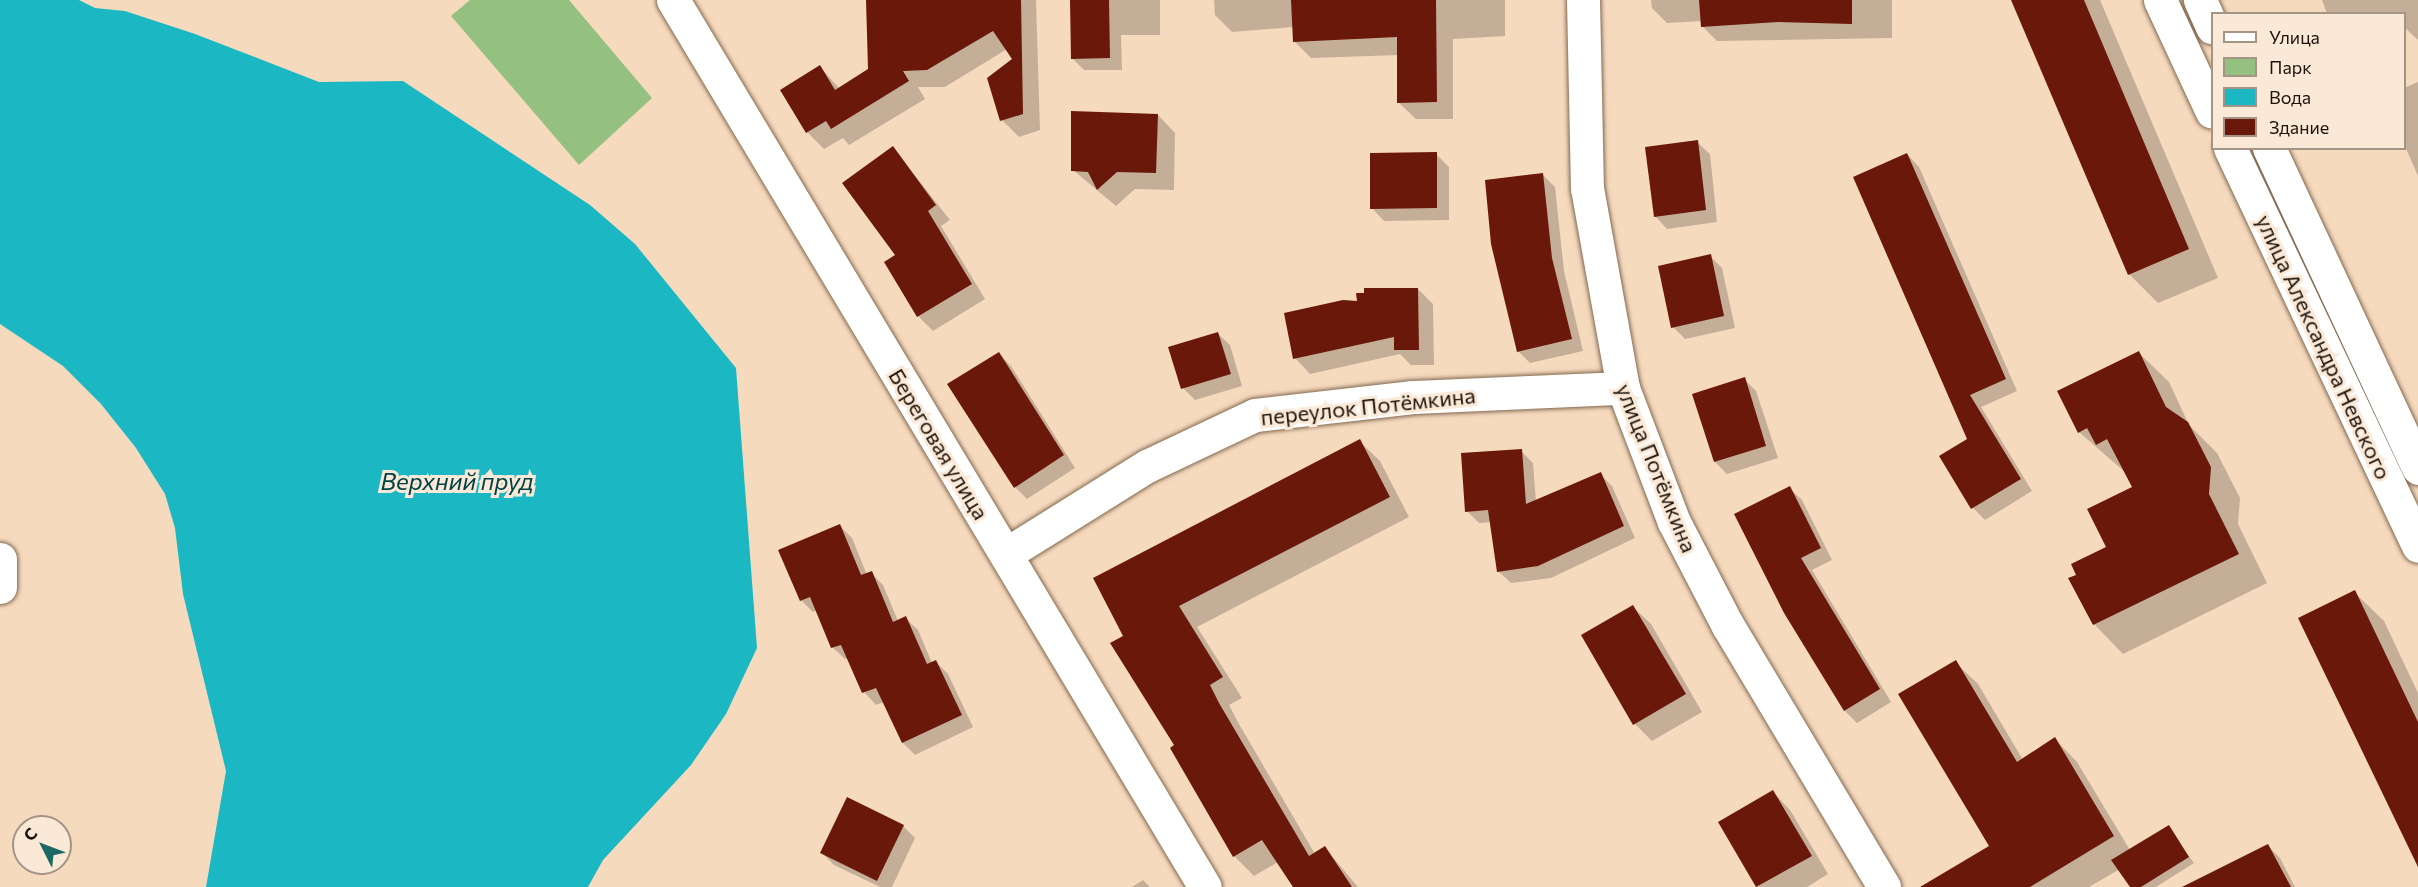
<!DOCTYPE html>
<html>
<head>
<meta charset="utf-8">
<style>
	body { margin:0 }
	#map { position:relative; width:2418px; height:887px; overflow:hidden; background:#f6dabe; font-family:Commissioner,sans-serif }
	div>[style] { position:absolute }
	.green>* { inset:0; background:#94c17f }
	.water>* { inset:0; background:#1bb8c3 }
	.shadow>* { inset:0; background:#0003 }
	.building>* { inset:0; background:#6a1809 }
	.roads { filter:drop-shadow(0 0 2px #826950) drop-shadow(0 0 2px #826950) }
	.street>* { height:33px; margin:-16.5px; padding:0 16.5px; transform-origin:16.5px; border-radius:16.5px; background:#fff }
	.secondary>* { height:33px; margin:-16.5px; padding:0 16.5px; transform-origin:16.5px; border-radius:16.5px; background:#fff }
	.primary>* { height:33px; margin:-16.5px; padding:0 16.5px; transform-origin:16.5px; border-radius:16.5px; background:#fff }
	span { translate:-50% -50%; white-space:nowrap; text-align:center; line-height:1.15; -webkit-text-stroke:6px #fbe9d8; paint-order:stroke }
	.street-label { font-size:22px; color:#1e140a }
	.water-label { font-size:24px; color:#004347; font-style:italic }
	.legend { position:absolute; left:2211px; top:12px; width:195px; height:138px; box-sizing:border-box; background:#fbe9d8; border:2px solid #a39486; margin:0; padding:8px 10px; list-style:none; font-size:18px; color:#1e140a }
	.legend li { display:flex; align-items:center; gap:12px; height:30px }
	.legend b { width:30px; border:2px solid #a39486 }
	.north { position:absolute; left:12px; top:815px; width:60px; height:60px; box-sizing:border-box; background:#fbe9d8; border:2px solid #a39486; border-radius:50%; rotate:312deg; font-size:16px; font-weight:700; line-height:24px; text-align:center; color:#1e140a }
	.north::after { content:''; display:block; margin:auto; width:21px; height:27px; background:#1c6864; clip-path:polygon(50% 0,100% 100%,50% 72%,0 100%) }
</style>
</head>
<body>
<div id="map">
	<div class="green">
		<div style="clip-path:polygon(470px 0,569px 0,652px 98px,579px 165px,451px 16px)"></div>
	</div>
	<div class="water">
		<div style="clip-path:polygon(0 0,79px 0,95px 8px,125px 11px,195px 34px,319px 82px,403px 81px,590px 205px,635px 244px,736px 368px,757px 648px,726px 714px,691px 765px,603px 860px,588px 887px,206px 887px,226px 771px,183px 594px,175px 528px,165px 494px,136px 448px,101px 404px,63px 366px,0 324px)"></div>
	</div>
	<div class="shadow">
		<div style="clip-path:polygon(868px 0,1036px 0,1040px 130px,1019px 137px,1002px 120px,1014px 60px,1007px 49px,945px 87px,918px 87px,925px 99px,849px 145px,843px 138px,824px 149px,807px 132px,782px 90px,820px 67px,839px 88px,870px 70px)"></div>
		<div style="clip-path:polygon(1072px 0,1160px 0,1160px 35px,1121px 35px,1122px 70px,1084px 70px,1072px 58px)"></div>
		<div style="clip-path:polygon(1214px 0,1505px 0,1505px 36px,1453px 39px,1453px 119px,1416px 119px,1398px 102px,1399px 55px,1311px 58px,1294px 41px,1293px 27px,1232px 32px,1215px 15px)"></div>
		<div style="clip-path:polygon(1651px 0,1892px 0,1892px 38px,1717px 41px,1702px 26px,1702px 21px,1667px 23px,1652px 8px)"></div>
		<div style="clip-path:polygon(2013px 0,2100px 0,2218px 278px,2158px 303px,2129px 274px)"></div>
		<div style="clip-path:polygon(2322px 0,2418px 0,2418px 40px,2404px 27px,2404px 14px,2327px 14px)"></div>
		<div style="clip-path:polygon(2418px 82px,2418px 176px,2404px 144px,2404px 88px)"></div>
		<div style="clip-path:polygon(1158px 115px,1175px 133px,1174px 190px,1135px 189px,1116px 206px,1073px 170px)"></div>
		<div style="clip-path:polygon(1697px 142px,1710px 154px,1717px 222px,1667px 229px,1655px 216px)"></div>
		<div style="clip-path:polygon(893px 148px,950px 220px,941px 226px,985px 299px,933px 331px,918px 316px,897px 255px)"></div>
		<div style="clip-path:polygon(1436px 154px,1449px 167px,1449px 220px,1384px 221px,1372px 208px)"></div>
		<div style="clip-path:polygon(1907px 154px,1919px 167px,2017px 391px,1981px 407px,2032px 491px,1985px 520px,1973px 508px,1941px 457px,1969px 440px)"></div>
		<div style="clip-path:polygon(1543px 175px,1555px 187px,1564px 271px,1583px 351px,1530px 363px,1518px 351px)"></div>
		<div style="clip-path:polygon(1710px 256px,1722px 268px,1735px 328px,1685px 339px,1673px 327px)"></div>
		<div style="clip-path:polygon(1418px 289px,1433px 304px,1434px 365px,1411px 365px,1400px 354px,1310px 374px,1295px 358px,1365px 295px)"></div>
		<div style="clip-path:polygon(1217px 333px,1230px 345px,1242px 386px,1195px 400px,1183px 388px)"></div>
		<div style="clip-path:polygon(2139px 353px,2169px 382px,2189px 425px,2217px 453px,2240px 498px,2238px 524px,2267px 583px,2123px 654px,2094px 624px,2078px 575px,2108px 548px,2134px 488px,2126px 473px,2079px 432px)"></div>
		<div style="clip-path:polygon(999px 354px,1011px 366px,1075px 468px,1027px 499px,1015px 487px)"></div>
		<div style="clip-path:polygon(1744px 379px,1756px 391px,1778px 458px,1727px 474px,1715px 462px)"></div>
		<div style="clip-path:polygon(1359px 441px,1380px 461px,1409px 517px,1197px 627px,1242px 698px,1229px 705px,1239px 724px,1315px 854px,1325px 848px,1358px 887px,1295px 887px,1278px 862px,1254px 876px,1234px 856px,1125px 636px)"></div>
		<div style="clip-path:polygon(1521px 451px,1533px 463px,1536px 502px,1600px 474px,1612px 486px,1635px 538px,1551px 578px,1511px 583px,1498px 571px,1492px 522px,1479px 523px,1467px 511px)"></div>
		<div style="clip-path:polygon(1789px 488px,1802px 500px,1832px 560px,1812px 570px,1891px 702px,1857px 723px,1845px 711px,1785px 612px)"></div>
		<div style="clip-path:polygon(840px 526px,852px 538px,867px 575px,871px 573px,883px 585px,898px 621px,905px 618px,918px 630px,932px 663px,936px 662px,948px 674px,973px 727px,915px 755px,903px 743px,884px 702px,876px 705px,864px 692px,848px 658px,845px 659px,832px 647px,817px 610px,813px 612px,801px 600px)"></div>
		<div style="clip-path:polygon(2354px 592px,2384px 621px,2418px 693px,2418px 864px)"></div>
		<div style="clip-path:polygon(1633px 607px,1651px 624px,1702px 712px,1652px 741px,1635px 724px)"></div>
		<div style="clip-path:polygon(1955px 662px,1978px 684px,2023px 760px,2055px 739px,2077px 762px,2130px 850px,2168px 827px,2194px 863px,2156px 887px,2132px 887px,2120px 869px,2089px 887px,1923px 887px,1991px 847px)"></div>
		<div style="clip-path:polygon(1773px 792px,1790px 810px,1828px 874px,1807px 887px,1757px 887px,1720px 823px)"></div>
		<div style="clip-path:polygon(903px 826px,915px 838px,892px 887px,880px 887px,834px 865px,822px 853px)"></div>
		<div style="clip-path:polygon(2268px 846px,2280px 858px,2295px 887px,2208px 887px)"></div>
		<div style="clip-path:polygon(1143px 880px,1150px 887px,1132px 887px)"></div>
	</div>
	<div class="building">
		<div style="clip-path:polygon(866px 0,1021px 0,1023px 114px,1000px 121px,987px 78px,1012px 59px,993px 31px,927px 70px,903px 71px,909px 81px,831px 129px,826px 121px,806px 133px,780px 90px,820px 65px,835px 90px,868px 69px)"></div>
		<div style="clip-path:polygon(1070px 0,1109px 0,1110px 58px,1071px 59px)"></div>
		<div style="clip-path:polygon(1291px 0,1436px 0,1437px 102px,1397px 103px,1397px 37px,1293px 42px)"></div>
		<div style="clip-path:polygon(1699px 0,1852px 0,1852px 24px,1778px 22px,1701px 27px)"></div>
		<div style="clip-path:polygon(2011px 0,2084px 0,2189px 249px,2128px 275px)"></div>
		<div style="clip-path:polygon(1071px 111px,1158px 114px,1156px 173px,1117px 172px,1097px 190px,1088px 172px,1071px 171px)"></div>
		<div style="clip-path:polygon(1698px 140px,1706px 210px,1654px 217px,1645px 147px)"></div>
		<div style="clip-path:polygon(893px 146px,936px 205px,928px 211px,972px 284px,917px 317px,884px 262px,895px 255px,842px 183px)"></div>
		<div style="clip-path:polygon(1437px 152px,1437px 208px,1370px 209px,1370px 153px)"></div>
		<div style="clip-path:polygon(1907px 153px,2006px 379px,1970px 395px,2021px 479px,1971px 509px,1939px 456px,1967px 439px,1853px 177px)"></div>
		<div style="clip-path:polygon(1543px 173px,1552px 258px,1572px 339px,1517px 352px,1491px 244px,1485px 180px)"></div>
		<div style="clip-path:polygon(1711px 254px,1724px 316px,1671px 328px,1658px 266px)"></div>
		<div style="clip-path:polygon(1364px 288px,1418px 288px,1419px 350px,1394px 350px,1394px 337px,1293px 359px,1284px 313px,1343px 300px,1357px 301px,1356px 293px,1364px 293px)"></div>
		<div style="clip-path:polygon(1218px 332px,1231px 374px,1181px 389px,1168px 347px)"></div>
		<div style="clip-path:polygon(2139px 351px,2166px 407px,2188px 422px,2211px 467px,2209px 494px,2239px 554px,2093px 625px,2068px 578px,2076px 575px,2071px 564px,2106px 547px,2087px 509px,2132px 487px,2107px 439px,2096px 445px,2087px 428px,2078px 433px,2057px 391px)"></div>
		<div style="clip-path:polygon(999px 352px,1064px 455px,1014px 488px,947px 384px)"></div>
		<div style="clip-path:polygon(1745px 377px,1766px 446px,1714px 462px,1692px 394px)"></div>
		<div style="clip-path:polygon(1360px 439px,1390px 497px,1179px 606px,1223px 677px,1210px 685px,1219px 703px,1309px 856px,1325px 846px,1352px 887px,1293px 887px,1262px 840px,1233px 857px,1170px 748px,1174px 745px,1110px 643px,1123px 636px,1093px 578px)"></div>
		<div style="clip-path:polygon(1522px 449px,1526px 504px,1601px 472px,1624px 526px,1538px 566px,1497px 572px,1488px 510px,1465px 512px,1461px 453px)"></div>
		<div style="clip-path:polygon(1790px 486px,1821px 548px,1801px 558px,1880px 689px,1844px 711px,1784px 613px,1734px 514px)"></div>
		<div style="clip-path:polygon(840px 524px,861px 575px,872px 571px,893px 622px,906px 616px,927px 664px,936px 660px,962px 715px,902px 743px,876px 688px,862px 693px,841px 645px,831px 648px,810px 597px,800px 601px,778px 550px)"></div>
		<div style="clip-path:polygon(2355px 590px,2418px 722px,2418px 867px,2298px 618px)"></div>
		<div style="clip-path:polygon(1633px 605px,1686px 694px,1633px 725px,1581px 635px)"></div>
		<div style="clip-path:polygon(1956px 660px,2017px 762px,2055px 737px,2114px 836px,2030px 887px,1920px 887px,1989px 846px,1898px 694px)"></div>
		<div style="clip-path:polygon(1773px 790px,1812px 856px,1756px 887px,1718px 822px)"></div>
		<div style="clip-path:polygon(847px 797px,904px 825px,877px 881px,820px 853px)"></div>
		<div style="clip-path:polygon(2169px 825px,2189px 857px,2141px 887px,2130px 887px,2111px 860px)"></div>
		<div style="clip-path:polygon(2268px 844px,2291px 887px,2182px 887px)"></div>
	</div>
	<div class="roads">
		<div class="street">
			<div style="left:673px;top:0;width:1034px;rotate:59.05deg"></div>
			<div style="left:1583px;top:0;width:188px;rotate:88.8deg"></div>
			<div style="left:1587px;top:188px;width:203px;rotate:79.8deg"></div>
			<div style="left:1623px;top:388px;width:143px;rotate:69.2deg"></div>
			<div style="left:1674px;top:522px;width:117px;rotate:62.6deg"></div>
			<div style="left:1728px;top:626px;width:304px;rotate:59.1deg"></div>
			<div style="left:1006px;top:554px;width:166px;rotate:-32deg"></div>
			<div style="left:1147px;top:466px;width:119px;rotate:-25.3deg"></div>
			<div style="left:1255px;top:415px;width:159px;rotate:-6.5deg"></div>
			<div style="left:1413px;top:397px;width:210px;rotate:-2.5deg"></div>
		</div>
		<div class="secondary">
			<div style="left:0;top:559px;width:28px;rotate:90deg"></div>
		</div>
		<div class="primary">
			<div style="left:2160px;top:0;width:123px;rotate:65.1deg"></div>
			<div style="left:2200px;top:0;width:30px;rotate:66deg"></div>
			<div style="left:2230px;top:148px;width:440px;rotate:64.7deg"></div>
			<div style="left:2269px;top:148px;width:353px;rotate:65deg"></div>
		</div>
	</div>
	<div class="street-label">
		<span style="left:2324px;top:347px;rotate:65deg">улица Александра Невского</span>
		<span style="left:1368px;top:406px;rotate:-6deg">переулок Потёмкина</span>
		<span style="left:939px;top:444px;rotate:59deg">Береговая улица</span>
		<span style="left:1657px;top:468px;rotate:68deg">улица Потёмкина</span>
	</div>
	<div class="water-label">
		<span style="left:457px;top:481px">Верхний пруд</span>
	</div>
	<ul class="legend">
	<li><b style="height:8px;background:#fff"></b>Улица</li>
	<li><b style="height:16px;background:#94c17f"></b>Парк</li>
	<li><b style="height:16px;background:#1bb8c3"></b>Вода</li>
	<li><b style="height:16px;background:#6a1809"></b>Здание</li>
	</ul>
	<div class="north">С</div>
</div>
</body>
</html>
